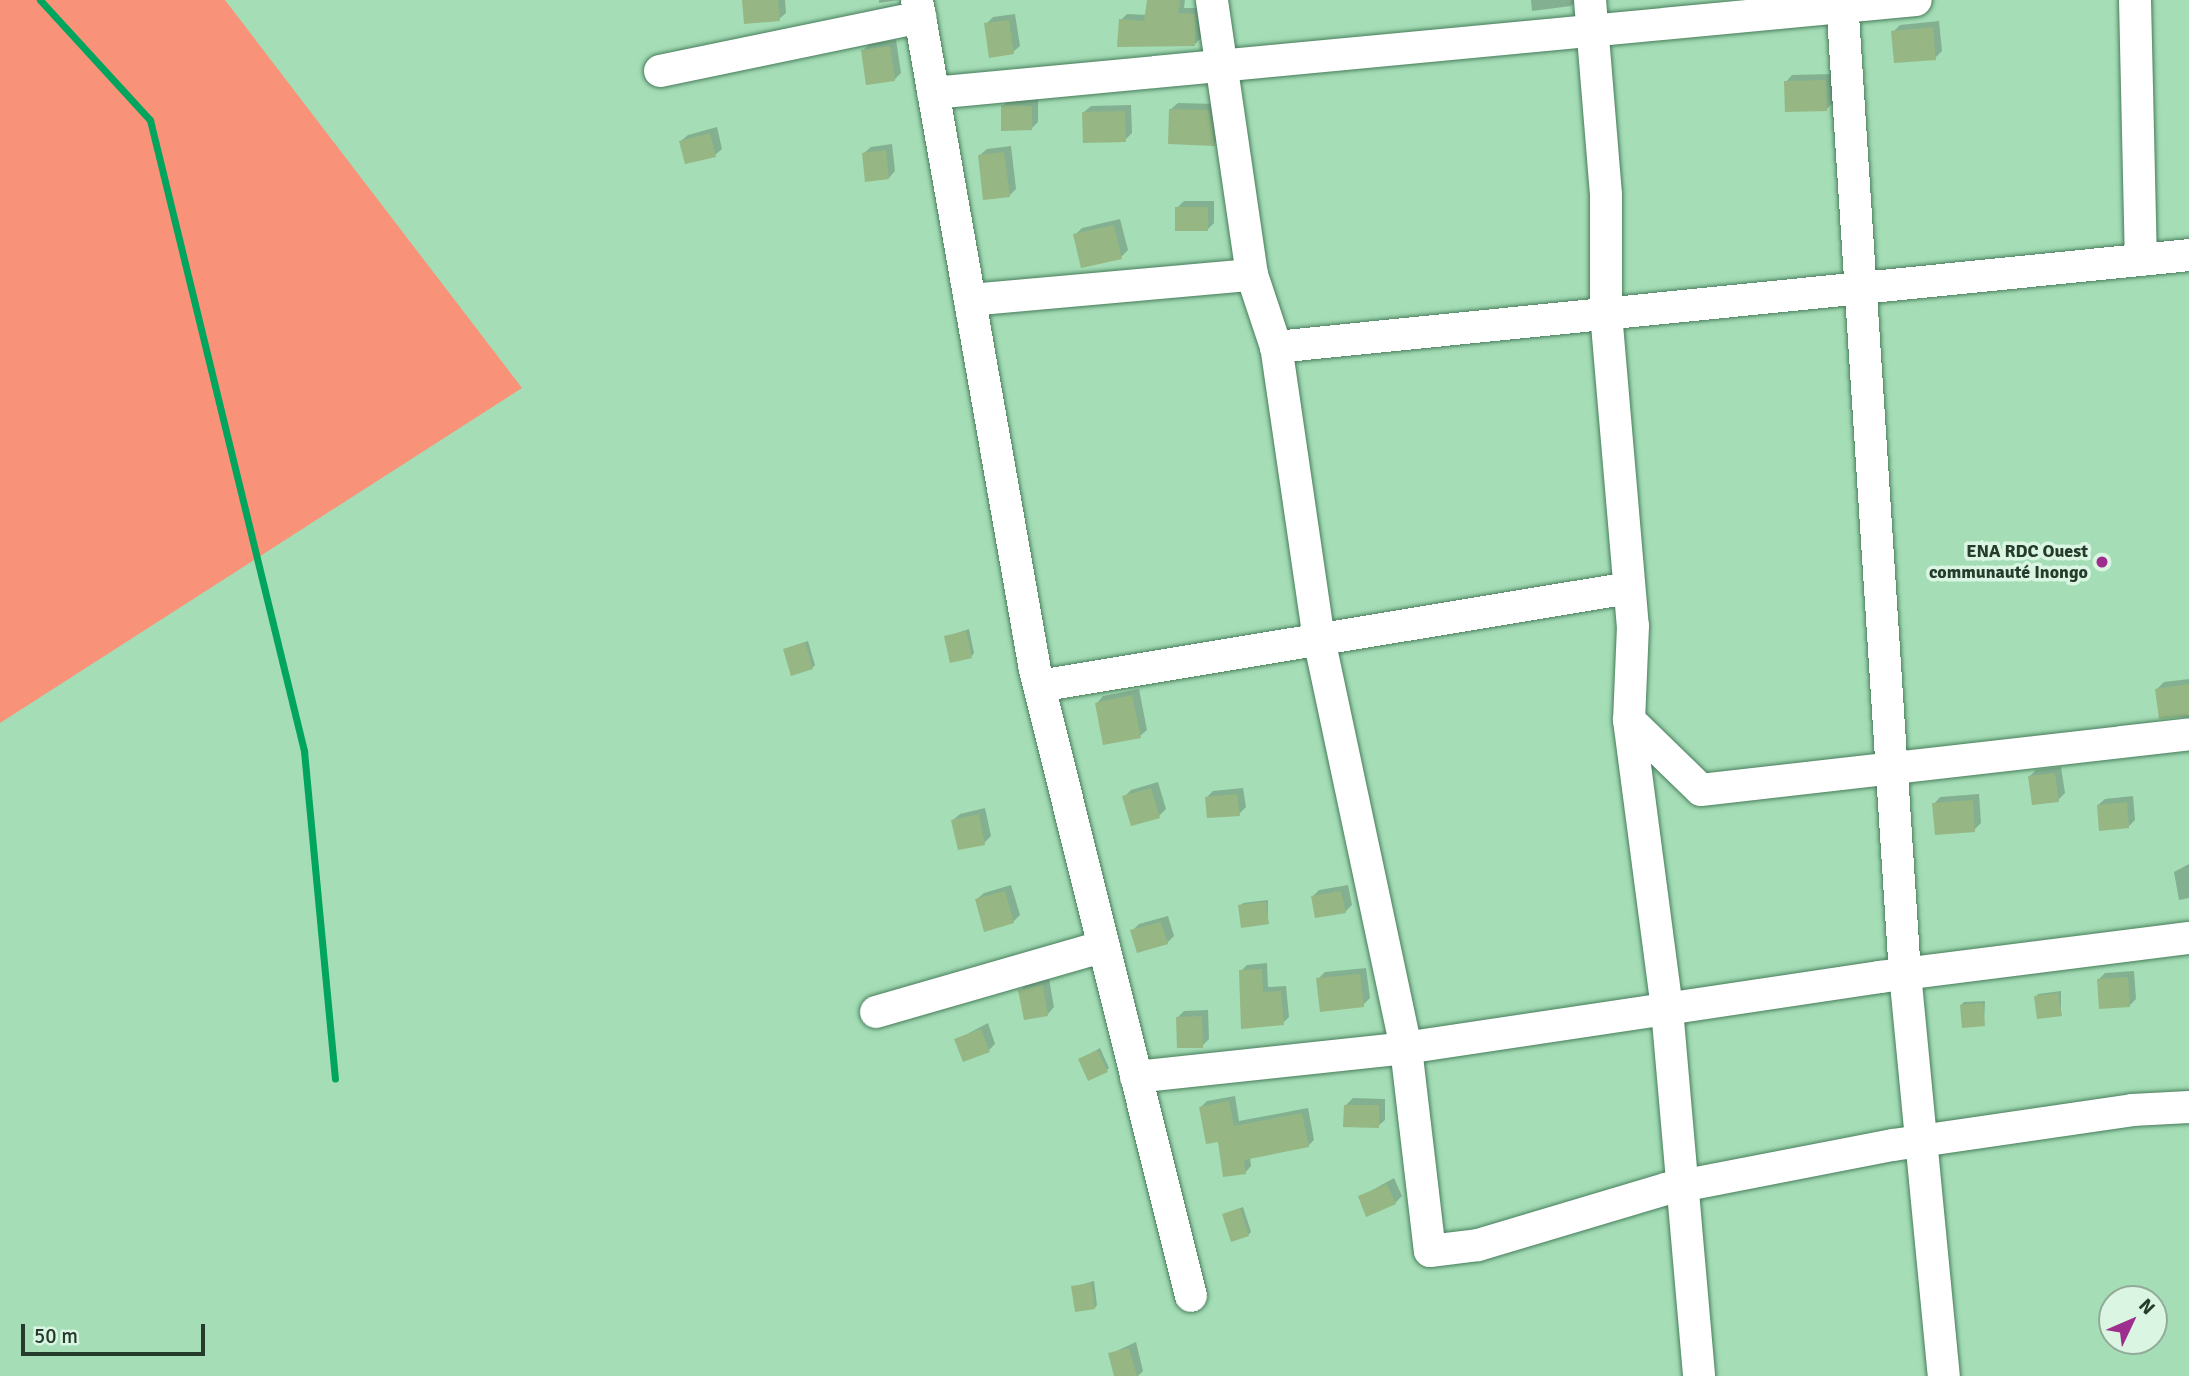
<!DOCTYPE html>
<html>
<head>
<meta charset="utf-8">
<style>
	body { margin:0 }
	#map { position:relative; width:2189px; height:1376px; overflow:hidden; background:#a4ddb6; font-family:Signika,sans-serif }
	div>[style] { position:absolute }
	.green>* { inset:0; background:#f8937a }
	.shadow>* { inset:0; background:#0003 }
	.stream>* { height:7px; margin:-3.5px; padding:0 3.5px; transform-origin:3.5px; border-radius:3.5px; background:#02a55d }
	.building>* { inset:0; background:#96b684 }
	.roads { filter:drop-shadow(0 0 2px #487d5b) drop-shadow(0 0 2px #487d5b) }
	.minor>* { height:32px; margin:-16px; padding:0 16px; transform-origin:16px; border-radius:16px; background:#fff }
	.dots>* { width:19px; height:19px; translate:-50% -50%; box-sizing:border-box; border:4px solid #daf6e2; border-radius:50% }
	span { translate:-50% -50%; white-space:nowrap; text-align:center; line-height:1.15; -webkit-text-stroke:7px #daf6e2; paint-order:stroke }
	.poi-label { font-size:18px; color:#253b2c; font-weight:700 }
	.right { translate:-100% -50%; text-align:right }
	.north { position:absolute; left:2098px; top:1285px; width:70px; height:70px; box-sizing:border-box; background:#daf6e2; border:2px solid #92ab99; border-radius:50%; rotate:46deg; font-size:19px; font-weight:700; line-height:28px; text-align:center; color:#253b2c }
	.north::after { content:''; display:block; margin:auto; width:24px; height:32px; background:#9d2e8d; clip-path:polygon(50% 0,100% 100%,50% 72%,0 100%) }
	.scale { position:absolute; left:21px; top:1324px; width:184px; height:32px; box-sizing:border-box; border:4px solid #253b2c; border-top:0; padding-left:9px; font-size:21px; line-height:24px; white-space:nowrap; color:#253b2c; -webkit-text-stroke:5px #daf6e2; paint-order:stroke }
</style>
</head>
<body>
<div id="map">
	<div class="green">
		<div style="clip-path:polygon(0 0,225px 0,522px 388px,0 723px)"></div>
	</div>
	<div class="shadow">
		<div style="clip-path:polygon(744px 0,785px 0,786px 13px,779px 19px)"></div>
		<div style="clip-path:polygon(879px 0,899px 0,879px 3px)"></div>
		<div style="clip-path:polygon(1149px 0,1185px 0,1184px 8px,1201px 8px,1201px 38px,1195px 44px,1121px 20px,1127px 14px,1147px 15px)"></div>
		<div style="clip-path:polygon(1531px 0,1578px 0,1571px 6px,1532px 11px)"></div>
		<div style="clip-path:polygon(1015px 14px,1020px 46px,1013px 52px,986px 24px,993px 17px)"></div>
		<div style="clip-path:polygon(1939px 21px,1942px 51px,1935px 58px,1893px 32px,1900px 25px)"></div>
		<div style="clip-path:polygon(896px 40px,901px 73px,894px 80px,863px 50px,870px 44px)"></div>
		<div style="clip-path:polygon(1832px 74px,1833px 103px,1826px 110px,1786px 82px,1792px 75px)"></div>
		<div style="clip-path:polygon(1009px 99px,1038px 99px,1038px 122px,1031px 129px,1003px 106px)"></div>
		<div style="clip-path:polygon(1178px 103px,1216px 104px,1221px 137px,1214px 144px,1171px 109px)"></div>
		<div style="clip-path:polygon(1131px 105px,1132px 133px,1125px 140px,1084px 112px,1091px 106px)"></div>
		<div style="clip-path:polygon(717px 127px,722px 149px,715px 155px,681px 141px,688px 135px)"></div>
		<div style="clip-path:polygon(892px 144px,895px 171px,889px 178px,864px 153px,871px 147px)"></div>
		<div style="clip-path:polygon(1011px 146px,1016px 189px,1009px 196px,980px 155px,987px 149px)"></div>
		<div style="clip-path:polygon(1184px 201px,1214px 201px,1214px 223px,1207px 230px,1177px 208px)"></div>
		<div style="clip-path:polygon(1120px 219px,1128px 250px,1121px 257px,1075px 235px,1082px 228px)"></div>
		<div style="clip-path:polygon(969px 629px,974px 653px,972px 656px,945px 637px)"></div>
		<div style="clip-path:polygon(808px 641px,815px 665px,812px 668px,785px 649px)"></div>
		<div style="clip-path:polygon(2189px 679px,2189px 717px,2161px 717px,2157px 689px,2164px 682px)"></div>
		<div style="clip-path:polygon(1139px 689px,1147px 730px,1140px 736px,1097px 703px,1103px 696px)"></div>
		<div style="clip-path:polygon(2061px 767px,2065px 793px,2058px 800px,2029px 777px,2036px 770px)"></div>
		<div style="clip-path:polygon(1158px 782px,1166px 809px,1159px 816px,1124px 797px,1131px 790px)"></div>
		<div style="clip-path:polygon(1243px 788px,1246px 807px,1239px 814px,1206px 798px,1213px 791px)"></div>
		<div style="clip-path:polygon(1979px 794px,1981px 823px,1974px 830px,1934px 804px,1940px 797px)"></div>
		<div style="clip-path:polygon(2133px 796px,2135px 820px,2129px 826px,2098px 805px,2105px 799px)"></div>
		<div style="clip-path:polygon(985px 808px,991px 836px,984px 843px,953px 820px,960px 814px)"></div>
		<div style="clip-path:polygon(2189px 864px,2189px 898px,2179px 900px,2174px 872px)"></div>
		<div style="clip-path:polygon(1011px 885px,1020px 915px,1013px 922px,977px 899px,984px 893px)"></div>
		<div style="clip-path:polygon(1348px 885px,1352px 905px,1345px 912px,1312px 897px,1319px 890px)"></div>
		<div style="clip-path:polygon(1268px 900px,1268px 923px,1240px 906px,1243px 903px)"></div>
		<div style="clip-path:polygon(1168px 916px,1174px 936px,1167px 943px,1132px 931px,1139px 924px)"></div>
		<div style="clip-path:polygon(1267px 963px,1268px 987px,1286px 986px,1289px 1017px,1283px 1023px,1242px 1027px,1241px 971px,1247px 965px)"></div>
		<div style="clip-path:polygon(1366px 968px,1370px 998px,1363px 1005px,1318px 979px,1325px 972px)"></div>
		<div style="clip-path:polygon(2134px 971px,2136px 999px,2129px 1006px,2098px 980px,2105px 973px)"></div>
		<div style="clip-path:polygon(1049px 979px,1054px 1007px,1048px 1014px,1020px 991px,1027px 984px)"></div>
		<div style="clip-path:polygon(2061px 991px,2061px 1014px,2036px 997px,2038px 994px)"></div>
		<div style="clip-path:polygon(1985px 1001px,1984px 1024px,1961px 1005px,1964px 1002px)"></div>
		<div style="clip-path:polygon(1208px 1010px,1209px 1039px,1202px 1046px,1177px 1018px,1184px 1011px)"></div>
		<div style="clip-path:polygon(988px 1023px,995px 1044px,989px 1050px,956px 1040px)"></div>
		<div style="clip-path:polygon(1100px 1048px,1109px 1068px,1107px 1070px,1080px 1060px)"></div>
		<div style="clip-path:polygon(1235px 1096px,1239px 1121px,1308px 1108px,1314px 1140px,1308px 1146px,1250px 1157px,1251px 1166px,1245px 1173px,1201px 1107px,1207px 1101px)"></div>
		<div style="clip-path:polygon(1353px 1098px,1385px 1099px,1385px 1120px,1378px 1126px,1346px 1105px)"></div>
		<div style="clip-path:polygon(1394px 1178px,1402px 1196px,1395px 1203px,1360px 1197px)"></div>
		<div style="clip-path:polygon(1243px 1207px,1251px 1232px,1248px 1235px,1224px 1215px)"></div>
		<div style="clip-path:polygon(1094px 1281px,1097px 1305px,1095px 1308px,1073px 1287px)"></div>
		<div style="clip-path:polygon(1136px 1342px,1143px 1371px,1138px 1376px,1116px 1376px,1110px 1354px)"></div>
	</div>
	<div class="stream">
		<div style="left:40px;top:0;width:163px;rotate:47.5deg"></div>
		<div style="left:150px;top:120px;width:650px;rotate:76.28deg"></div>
		<div style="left:304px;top:751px;width:329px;rotate:84.6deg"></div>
	</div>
	<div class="building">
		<div style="clip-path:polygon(742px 0,778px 0,780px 21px,744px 24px)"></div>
		<div style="clip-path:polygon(1147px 0,1180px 0,1178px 13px,1195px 14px,1195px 46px,1117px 47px,1119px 19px,1144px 21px)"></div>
		<div style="clip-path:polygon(1009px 20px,1014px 54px,989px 58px,984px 23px)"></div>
		<div style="clip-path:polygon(1933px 27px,1936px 60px,1894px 63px,1891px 31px)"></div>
		<div style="clip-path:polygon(890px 46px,895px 81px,866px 85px,861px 50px)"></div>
		<div style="clip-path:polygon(1826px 80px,1827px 111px,1785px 112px,1784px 81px)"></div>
		<div style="clip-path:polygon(1001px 105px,1032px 106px,1032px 130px,1001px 131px)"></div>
		<div style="clip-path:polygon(1169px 109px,1209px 110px,1215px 146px,1168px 144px)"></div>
		<div style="clip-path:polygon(1125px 111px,1126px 142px,1083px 143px,1082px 112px)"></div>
		<div style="clip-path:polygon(710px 133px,716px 157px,685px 164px,679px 141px)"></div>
		<div style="clip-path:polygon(886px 150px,889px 179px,865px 182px,862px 153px)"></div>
		<div style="clip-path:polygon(1004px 152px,1010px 197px,983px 200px,978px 155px)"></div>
		<div style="clip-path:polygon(1175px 207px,1208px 207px,1208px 231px,1175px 231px)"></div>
		<div style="clip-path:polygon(1114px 225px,1122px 259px,1081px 268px,1073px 234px)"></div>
		<div style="clip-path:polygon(966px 631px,972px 658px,950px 663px,944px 636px)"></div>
		<div style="clip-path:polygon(805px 642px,813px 669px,791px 676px,783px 649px)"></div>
		<div style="clip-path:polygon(2189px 684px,2189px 716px,2159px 719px,2155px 689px)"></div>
		<div style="clip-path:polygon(1132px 695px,1141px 738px,1103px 745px,1095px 703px)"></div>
		<div style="clip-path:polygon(2055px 773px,2059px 802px,2032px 805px,2028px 776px)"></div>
		<div style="clip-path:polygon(1151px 788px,1160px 818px,1131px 826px,1122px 796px)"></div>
		<div style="clip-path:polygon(1237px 794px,1240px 816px,1207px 818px,1205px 797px)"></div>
		<div style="clip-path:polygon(1973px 800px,1975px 832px,1935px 835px,1932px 803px)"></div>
		<div style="clip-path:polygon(2127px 802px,2129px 828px,2099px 831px,2097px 805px)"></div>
		<div style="clip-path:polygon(979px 814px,985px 845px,958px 850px,951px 820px)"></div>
		<div style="clip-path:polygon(1005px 891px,1014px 923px,984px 932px,975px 899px)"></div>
		<div style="clip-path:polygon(1341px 891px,1346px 913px,1315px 918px,1311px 896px)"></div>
		<div style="clip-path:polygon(1266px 902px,1269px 924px,1241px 928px,1238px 905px)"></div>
		<div style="clip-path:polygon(1161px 922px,1168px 944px,1137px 953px,1130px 930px)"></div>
		<div style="clip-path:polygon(1262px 969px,1263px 992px,1281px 991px,1284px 1025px,1241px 1029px,1239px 970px)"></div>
		<div style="clip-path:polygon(1360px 974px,1364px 1007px,1320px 1012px,1316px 978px)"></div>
		<div style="clip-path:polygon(2128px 977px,2130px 1007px,2099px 1009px,2097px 979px)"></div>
		<div style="clip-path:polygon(1043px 985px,1048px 1016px,1024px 1020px,1018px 990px)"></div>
		<div style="clip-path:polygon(2058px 993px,2062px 1016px,2037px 1019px,2034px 996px)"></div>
		<div style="clip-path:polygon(1983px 1003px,1985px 1026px,1962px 1028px,1960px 1005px)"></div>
		<div style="clip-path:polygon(1202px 1016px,1203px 1048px,1177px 1048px,1176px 1017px)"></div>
		<div style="clip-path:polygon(981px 1029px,990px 1052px,963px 1062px,954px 1039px)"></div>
		<div style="clip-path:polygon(1097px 1050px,1108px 1072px,1088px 1081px,1078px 1059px)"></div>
		<div style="clip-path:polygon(1229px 1101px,1234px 1126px,1302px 1113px,1309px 1147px,1244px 1160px,1246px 1174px,1223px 1177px,1218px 1142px,1206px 1144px,1199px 1107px)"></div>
		<div style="clip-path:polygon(1344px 1105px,1379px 1105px,1379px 1128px,1343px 1127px)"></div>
		<div style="clip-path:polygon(1387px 1184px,1396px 1204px,1366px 1217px,1358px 1196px)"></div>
		<div style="clip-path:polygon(1240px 1208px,1249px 1236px,1231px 1242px,1222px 1214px)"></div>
		<div style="clip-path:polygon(1091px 1283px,1095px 1309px,1075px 1312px,1071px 1286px)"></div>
		<div style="clip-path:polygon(1129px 1348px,1137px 1376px,1114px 1376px,1108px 1353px)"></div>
	</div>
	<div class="roads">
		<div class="minor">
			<div style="left:917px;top:0;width:680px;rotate:80.01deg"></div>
			<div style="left:1035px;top:670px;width:645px;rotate:76.01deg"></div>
			<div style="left:1590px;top:0;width:196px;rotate:85.3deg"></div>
			<div style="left:1606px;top:195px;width:118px;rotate:90deg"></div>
			<div style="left:1606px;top:313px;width:314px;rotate:85.1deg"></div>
			<div style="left:1633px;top:626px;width:94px;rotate:92.4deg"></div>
			<div style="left:1629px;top:720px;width:291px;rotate:82.5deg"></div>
			<div style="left:1667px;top:1009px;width:368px;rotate:85deg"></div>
			<div style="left:1842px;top:0;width:975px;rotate:86.3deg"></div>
			<div style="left:1905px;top:973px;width:405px;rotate:84.5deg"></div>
			<div style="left:2135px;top:0;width:260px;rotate:88.7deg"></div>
			<div style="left:660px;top:71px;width:266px;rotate:-11.7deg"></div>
			<div style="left:933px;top:93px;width:987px;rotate:-5.4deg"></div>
			<div style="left:970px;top:300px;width:283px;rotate:-5.1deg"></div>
			<div style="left:1276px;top:347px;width:918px;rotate:-5.75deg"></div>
			<div style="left:1039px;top:686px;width:598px;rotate:-9.43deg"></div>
			<div style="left:1629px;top:720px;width:100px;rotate:44.2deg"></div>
			<div style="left:1701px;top:790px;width:491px;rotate:-6.5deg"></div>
			<div style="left:2189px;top:938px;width:311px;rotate:172.8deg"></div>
			<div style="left:1880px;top:977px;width:479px;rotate:171.5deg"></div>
			<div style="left:1406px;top:1048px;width:204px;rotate:83.3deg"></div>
			<div style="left:1430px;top:1251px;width:48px;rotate:-7.1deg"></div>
			<div style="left:1478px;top:1245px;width:196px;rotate:-16.6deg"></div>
			<div style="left:1666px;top:1189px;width:231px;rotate:-11deg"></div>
			<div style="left:1893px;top:1145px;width:242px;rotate:-8.3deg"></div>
			<div style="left:2132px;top:1110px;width:57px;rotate:-3deg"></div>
			<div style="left:876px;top:1012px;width:237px;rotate:-16.1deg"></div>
			<div style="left:1136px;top:1077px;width:272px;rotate:-6.1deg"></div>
			<div style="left:1406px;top:1048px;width:417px;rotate:-102deg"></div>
			<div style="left:1319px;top:640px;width:296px;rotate:-98.3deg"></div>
			<div style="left:1276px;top:347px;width:76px;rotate:-108.4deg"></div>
			<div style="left:1252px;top:275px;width:278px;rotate:-98.3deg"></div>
		</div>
	</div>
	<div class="dots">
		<div style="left:2102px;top:562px;background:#9d2e8d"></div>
	</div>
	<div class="poi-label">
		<span class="right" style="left:2088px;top:562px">ENA RDC Ouest<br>communauté Inongo</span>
	</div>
	<div class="north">N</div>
	<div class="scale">50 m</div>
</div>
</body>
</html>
